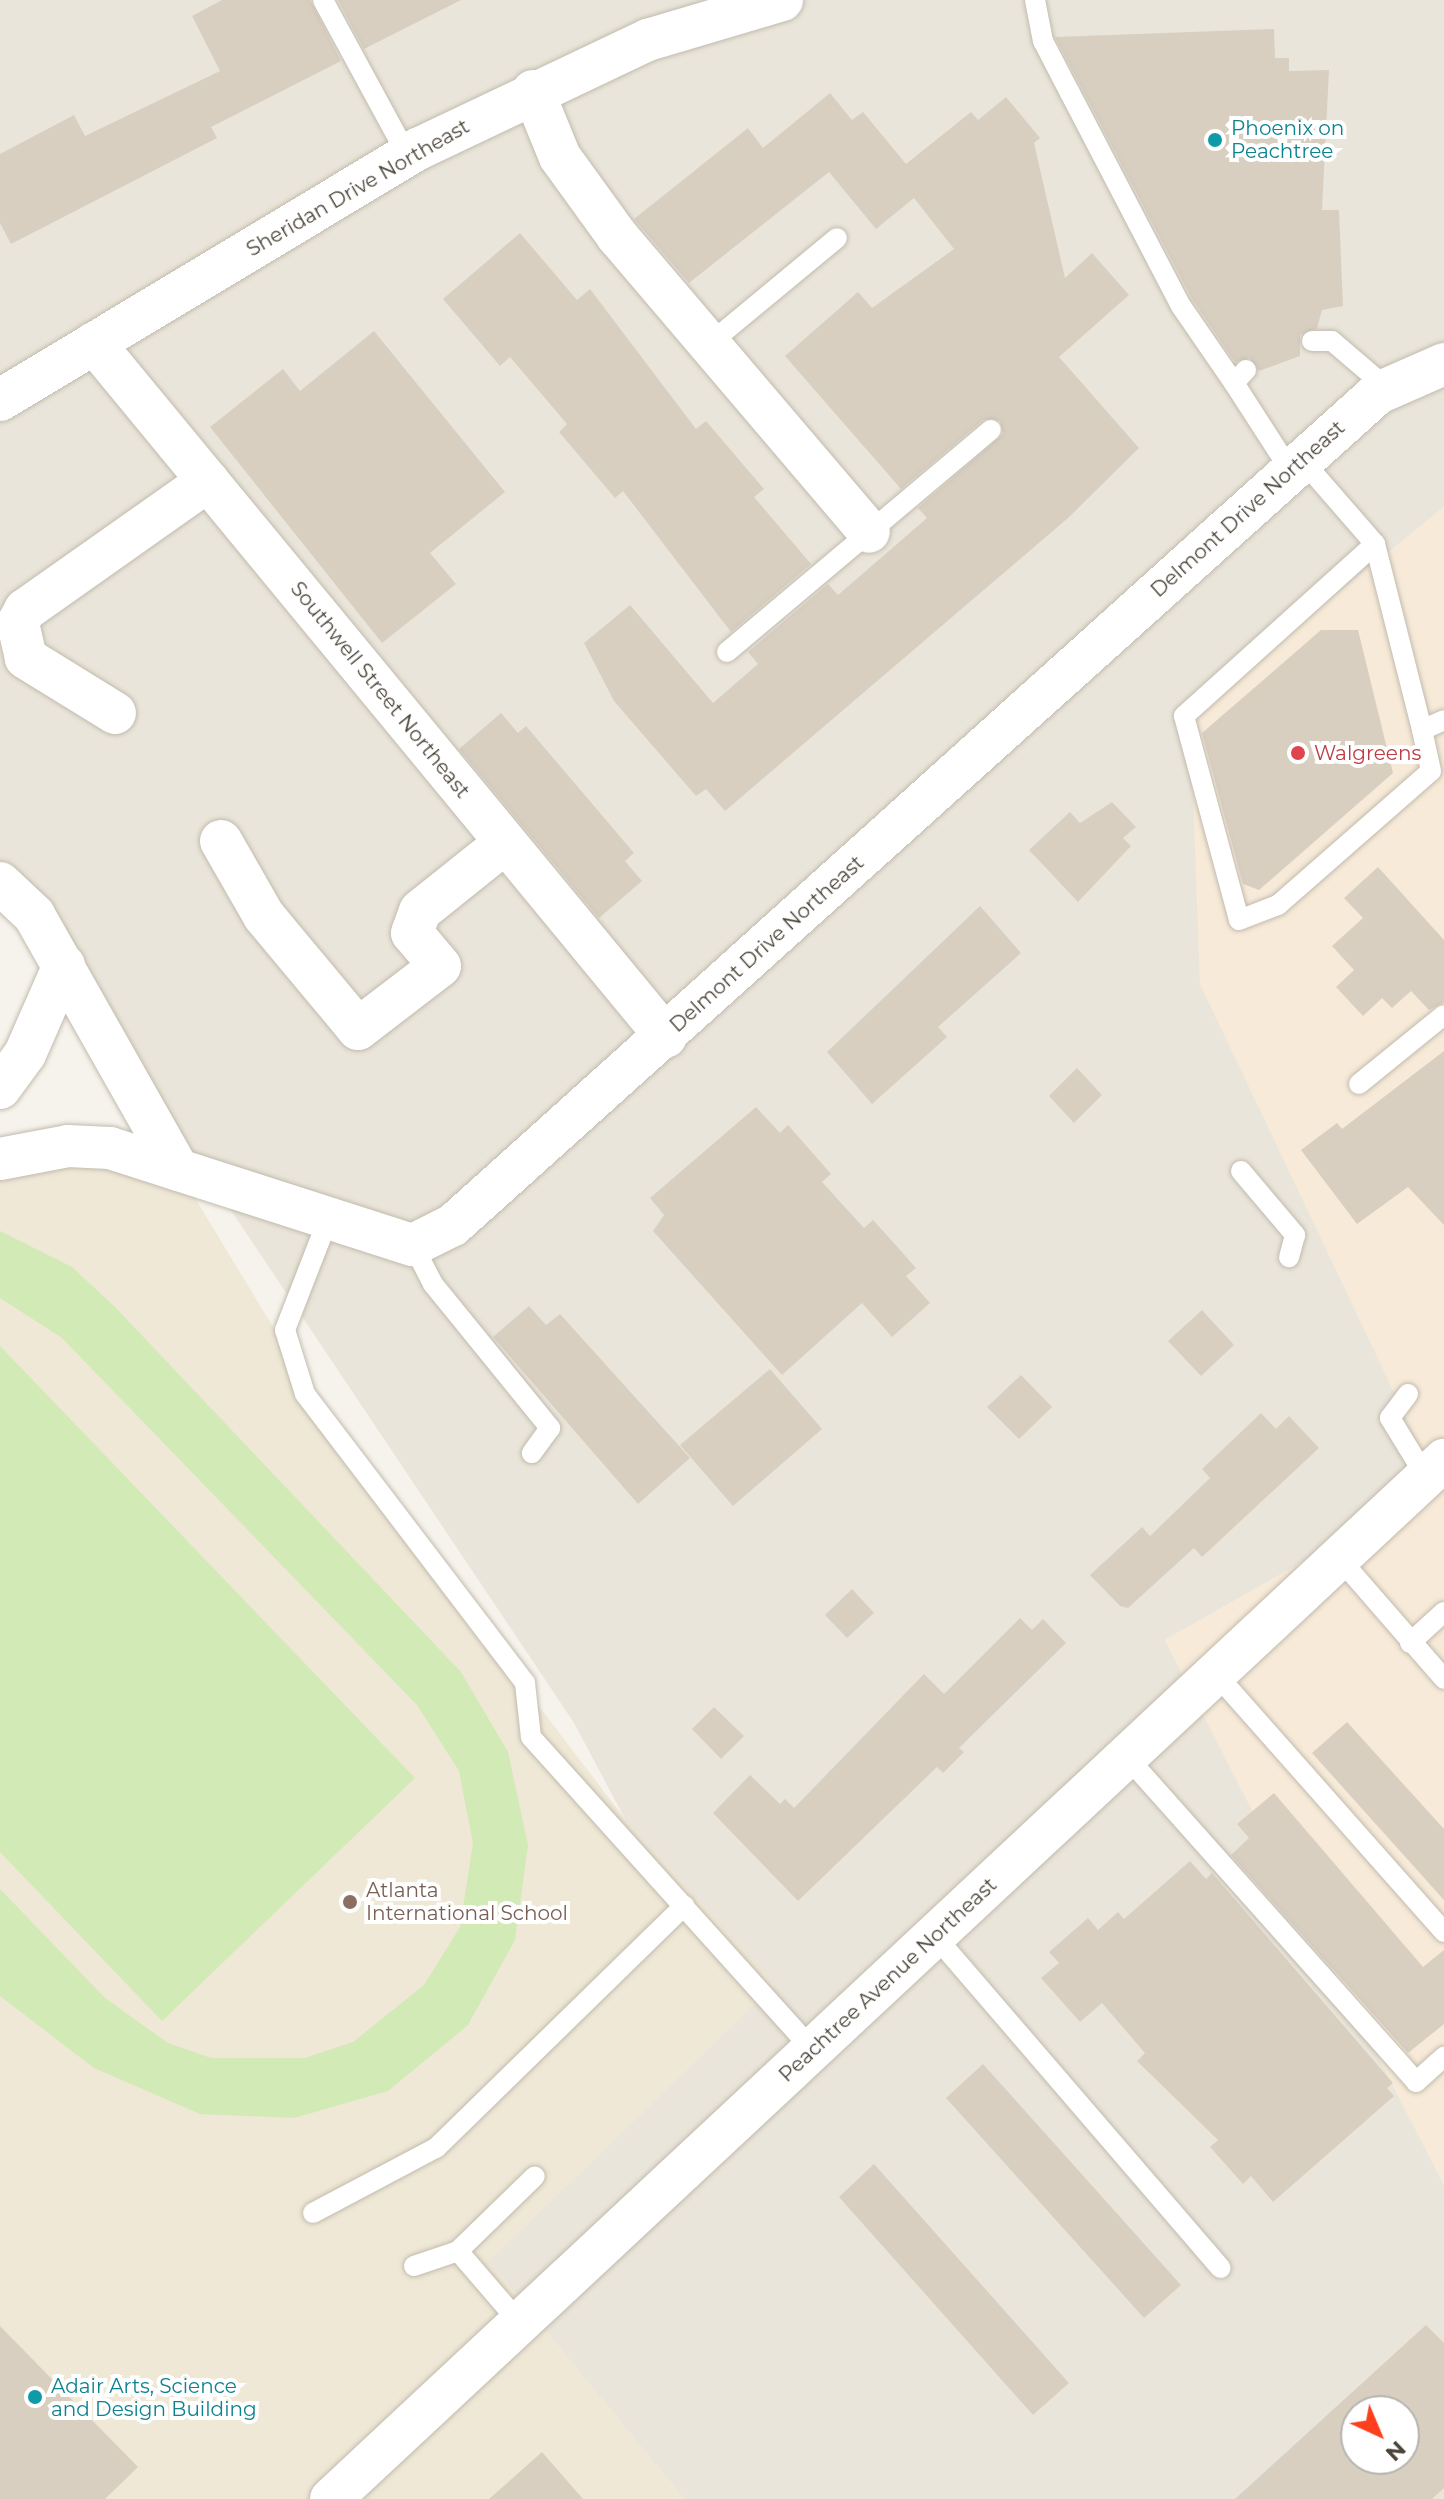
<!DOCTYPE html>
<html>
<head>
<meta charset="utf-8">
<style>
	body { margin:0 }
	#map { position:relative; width:1444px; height:2499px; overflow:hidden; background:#f6f3ec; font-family:Montserrat,sans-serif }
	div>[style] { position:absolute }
	.residential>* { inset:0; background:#eae5da }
	.commercial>* { inset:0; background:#f7ead8 }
	.education>* { inset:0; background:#efe8d6 }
	.green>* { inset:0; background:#d2eab5 }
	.building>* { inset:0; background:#d8cfc1 }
	.roads { filter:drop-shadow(0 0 2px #c2bbae) drop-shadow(0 0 2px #c2bbae) }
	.lane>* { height:20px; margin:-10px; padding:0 10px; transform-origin:10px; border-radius:10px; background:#fff }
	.street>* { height:42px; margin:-21px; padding:0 21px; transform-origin:21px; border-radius:21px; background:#fff }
	.dots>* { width:22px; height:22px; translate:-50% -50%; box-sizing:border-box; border:4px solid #fff; border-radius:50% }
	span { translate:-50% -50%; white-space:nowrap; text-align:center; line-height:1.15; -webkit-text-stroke:8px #fff; paint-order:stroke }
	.culture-label { font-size:20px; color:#0d838f }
	.left { translate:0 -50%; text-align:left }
	.street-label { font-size:20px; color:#4b4439 }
	.health-label { font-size:20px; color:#be3a42 }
	.education-label { font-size:20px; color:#785e54 }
	.north { position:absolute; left:1340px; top:2395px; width:80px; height:80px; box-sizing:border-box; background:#fff; border:2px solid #b7b4b0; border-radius:50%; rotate:136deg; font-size:22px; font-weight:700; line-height:32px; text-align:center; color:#4b4439 }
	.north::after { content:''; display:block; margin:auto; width:28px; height:36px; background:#fc3f1d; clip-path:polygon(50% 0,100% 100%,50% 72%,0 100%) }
</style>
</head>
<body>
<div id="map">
	<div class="residential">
		<div style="clip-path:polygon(evenodd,0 0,1444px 0,1444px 507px,1190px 714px,1438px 1485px,1165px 1640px,1444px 2185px,1444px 2499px,684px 2499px,488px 2261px,774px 1985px,625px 1819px,574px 1723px,121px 1046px,0 883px,0 0,1356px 2411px,1404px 2411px,1404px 2459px,1356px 2459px,1356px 2411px)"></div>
	</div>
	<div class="commercial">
		<div style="clip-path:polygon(1444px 507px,1444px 2185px,1165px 1640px,1438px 1485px,1200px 984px,1190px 714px)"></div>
	</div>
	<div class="education">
		<div style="clip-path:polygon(0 1159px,178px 1170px,284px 1345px,295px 1387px,625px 1819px,775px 1985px,489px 2261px,684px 2499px,0 2499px)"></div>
	</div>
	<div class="green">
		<div style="clip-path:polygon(0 1231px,72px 1267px,115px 1307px,461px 1672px,508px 1752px,528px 1845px,515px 1940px,468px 2025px,388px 2091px,294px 2118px,200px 2114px,94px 2068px,0 1996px,0 1889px,105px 1998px,168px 2043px,211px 2058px,305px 2058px,353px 2042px,424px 1985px,460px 1927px,473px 1843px,459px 1771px,417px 1705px,62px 1338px,0 1298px)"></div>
		<div style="clip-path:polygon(0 1346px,415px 1778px,162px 2021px,0 1852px)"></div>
	</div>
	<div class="building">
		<div style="clip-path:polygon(222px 0,310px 0,341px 61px,211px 127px,217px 138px,11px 244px,0 223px,0 154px,74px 115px,85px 136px,220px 71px,192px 16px)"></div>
		<div style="clip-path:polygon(338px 0,461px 0,364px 49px)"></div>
		<div style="clip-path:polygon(1274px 29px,1275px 58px,1289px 58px,1289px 71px,1329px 70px,1322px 210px,1339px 210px,1343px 306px,1322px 310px,1317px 328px,1300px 335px,1300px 356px,1259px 371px,1250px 358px,1235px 362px,1192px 299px,1055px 37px)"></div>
		<div style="clip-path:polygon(830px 93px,852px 120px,863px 112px,906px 164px,971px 112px,978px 120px,1006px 97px,1040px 138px,1034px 143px,1065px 278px,1092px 253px,1129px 295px,1059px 357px,1139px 448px,1068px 518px,725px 811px,706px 789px,696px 796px,614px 701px,584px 643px,630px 605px,713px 703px,758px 664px,748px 652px,828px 584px,838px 595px,927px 518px,918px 508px,1003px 434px,1000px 421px,983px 420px,901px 489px,785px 356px,858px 292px,872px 308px,954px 249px,914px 198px,876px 229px,829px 172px,689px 283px,634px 219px,748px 128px,763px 148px)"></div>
		<div style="clip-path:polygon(520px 233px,577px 300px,590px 289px,696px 429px,706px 421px,764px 489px,754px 497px,811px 564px,731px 632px,623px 491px,615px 498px,559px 432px,567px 424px,510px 357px,500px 366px,443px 299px)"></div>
		<div style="clip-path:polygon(374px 331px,505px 492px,430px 553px,456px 584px,382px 643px,210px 427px,283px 369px,300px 391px)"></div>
		<div style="clip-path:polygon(1321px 630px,1358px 630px,1393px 773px,1259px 890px,1243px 884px,1202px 733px)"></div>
		<div style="clip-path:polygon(501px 713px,518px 733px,526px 726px,634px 853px,625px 861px,642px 881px,599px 918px,459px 749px)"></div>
		<div style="clip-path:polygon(1112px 802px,1136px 827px,1123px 838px,1131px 846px,1078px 902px,1029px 850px,1070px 812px,1080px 823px)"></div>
		<div style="clip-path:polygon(1378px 867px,1444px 940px,1444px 1002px,1429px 1010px,1411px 991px,1392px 1008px,1382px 998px,1363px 1016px,1336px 987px,1354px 970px,1332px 946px,1363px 918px,1344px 898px)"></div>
		<div style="clip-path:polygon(980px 906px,1021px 953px,938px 1027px,947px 1037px,872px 1104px,827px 1052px)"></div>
		<div style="clip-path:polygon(1444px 1051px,1444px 1225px,1408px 1187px,1357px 1224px,1301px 1150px,1337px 1123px,1342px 1129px)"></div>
		<div style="clip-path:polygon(1077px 1068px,1102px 1095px,1074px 1123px,1049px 1096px)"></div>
		<div style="clip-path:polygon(756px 1107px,780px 1133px,788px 1125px,831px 1174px,822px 1182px,864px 1228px,873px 1220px,893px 1242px,916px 1268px,906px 1276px,930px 1303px,892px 1337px,862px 1303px,782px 1375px,653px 1231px,664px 1215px,650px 1198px)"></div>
		<div style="clip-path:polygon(529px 1306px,546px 1325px,560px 1314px,690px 1458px,638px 1504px,493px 1337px)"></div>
		<div style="clip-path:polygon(1202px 1310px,1234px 1345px,1201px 1376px,1168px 1341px)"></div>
		<div style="clip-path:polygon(770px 1369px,822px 1429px,733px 1506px,680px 1445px)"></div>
		<div style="clip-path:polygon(1021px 1375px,1052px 1407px,1019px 1439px,987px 1407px)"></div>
		<div style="clip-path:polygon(1261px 1413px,1276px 1429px,1289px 1416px,1319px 1448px,1202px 1557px,1194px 1548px,1128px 1608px,1120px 1606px,1090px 1575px,1142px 1527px,1150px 1536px,1210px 1478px,1202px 1469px)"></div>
		<div style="clip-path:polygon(852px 1589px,874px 1613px,847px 1638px,825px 1615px)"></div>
		<div style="clip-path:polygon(1020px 1618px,1032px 1630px,1043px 1619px,1066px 1643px,959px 1748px,964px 1752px,943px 1773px,937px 1767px,798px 1901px,713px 1813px,750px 1775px,780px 1804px,785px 1799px,794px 1808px,924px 1674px,944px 1694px)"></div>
		<div style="clip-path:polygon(714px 1707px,744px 1736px,721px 1759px,692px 1729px)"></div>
		<div style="clip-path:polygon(1347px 1722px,1444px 1829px,1444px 1900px,1312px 1753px)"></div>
		<div style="clip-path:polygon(1274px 1793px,1423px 1967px,1444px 1950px,1444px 2024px,1408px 2053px,1231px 1855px,1249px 1838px,1237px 1824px)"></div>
		<div style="clip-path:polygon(1190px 1861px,1206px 1879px,1212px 1873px,1393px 2083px,1387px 2088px,1394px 2096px,1273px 2202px,1251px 2176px,1243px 2184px,1210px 2147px,1218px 2140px,1137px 2061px,1145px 2053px,1102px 2003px,1080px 2022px,1041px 1978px,1059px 1963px,1049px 1952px,1088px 1918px,1098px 1930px,1118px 1912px,1124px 1919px)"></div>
		<div style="clip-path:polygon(983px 2064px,1181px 2285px,1144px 2318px,946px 2098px)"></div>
		<div style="clip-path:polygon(874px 2164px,1069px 2383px,1033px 2415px,839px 2197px)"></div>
		<div style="clip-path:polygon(evenodd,1426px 2325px,1444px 2343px,1444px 2488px,1432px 2499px,1235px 2499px,1426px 2325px,1356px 2411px,1404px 2411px,1404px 2459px,1356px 2459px,1356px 2411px)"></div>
		<div style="clip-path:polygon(0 2326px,138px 2467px,105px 2499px,0 2499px)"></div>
		<div style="clip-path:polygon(542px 2452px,583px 2499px,489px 2499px)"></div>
	</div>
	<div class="roads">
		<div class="lane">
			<div style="left:323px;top:0;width:176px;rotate:61.5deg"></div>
			<div style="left:1035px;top:0;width:42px;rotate:79deg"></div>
			<div style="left:1043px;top:41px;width:59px;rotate:62.6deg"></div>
			<div style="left:1070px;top:93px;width:240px;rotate:62.5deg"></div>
			<div style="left:1181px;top:306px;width:93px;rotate:55.5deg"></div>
			<div style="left:1312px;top:341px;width:20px"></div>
			<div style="left:1332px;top:341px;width:72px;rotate:40.5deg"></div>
			<div style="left:709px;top:344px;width:166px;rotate:-39.6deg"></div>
			<div style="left:1246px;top:370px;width:18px;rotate:133deg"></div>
			<div style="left:1234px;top:383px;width:103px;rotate:57.2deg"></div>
			<div style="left:1302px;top:460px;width:111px;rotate:49deg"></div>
			<div style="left:1375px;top:544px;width:257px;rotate:138deg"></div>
			<div style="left:1184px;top:716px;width:211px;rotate:74.9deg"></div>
			<div style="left:1239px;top:920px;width:42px;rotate:-21deg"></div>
			<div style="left:1278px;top:905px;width:203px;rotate:-41.2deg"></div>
			<div style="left:1431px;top:771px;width:42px;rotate:-102.4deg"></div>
			<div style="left:1375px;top:544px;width:192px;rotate:75.8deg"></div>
			<div style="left:1422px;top:730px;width:24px;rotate:-24deg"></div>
			<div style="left:727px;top:652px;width:345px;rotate:-40.1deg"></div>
			<div style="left:1359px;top:1084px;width:109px;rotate:-39.1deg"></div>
			<div style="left:1241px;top:1171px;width:84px;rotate:49.8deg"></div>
			<div style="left:1295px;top:1235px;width:23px;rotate:105deg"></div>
			<div style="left:327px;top:1222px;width:116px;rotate:111.3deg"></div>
			<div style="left:285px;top:1330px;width:67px;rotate:72.6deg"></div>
			<div style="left:305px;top:1394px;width:363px;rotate:52.7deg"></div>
			<div style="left:525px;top:1683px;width:54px;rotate:83.7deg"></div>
			<div style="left:531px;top:1737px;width:421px;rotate:48deg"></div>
			<div style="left:413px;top:1245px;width:44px;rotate:62.9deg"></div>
			<div style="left:433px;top:1284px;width:186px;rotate:50.9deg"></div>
			<div style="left:550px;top:1428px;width:31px;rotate:126deg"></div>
			<div style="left:1408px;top:1394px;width:30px;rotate:127deg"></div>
			<div style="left:1390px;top:1418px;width:69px;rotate:58.6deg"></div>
			<div style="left:1339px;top:1558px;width:160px;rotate:49deg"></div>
			<div style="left:1410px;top:1643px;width:46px;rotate:-42.4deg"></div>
			<div style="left:1215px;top:1673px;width:346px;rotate:48.5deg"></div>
			<div style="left:1126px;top:1756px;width:436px;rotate:48.3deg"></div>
			<div style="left:1416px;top:2082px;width:38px;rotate:-42deg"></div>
			<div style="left:935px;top:1936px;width:438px;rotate:49.3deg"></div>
			<div style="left:313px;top:2213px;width:139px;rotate:-27.9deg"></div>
			<div style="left:436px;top:2148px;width:347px;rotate:-44.3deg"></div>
			<div style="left:458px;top:2251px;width:95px;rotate:49.3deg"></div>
			<div style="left:414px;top:2266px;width:46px;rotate:-18.8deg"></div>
			<div style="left:458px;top:2251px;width:107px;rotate:-44.2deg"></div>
		</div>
		<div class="street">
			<div style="left:533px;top:91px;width:71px;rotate:67.8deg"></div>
			<div style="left:560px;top:157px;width:99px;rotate:54.1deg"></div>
			<div style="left:618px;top:237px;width:387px;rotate:49.6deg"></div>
			<div style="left:94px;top:343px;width:899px;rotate:50.5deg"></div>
			<div style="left:0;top:400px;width:488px;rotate:-31deg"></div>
			<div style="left:418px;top:149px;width:255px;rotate:-25.4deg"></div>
			<div style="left:648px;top:40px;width:140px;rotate:-16.6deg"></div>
			<div style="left:115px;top:713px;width:105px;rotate:-148.3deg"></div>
			<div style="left:26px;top:658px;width:36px;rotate:-103deg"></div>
			<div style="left:18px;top:623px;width:15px;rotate:-62deg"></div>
			<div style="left:25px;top:610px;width:224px;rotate:-35.2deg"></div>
			<div style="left:221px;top:841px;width:86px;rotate:60.2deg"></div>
			<div style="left:264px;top:916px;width:147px;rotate:50.2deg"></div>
			<div style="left:358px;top:1029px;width:103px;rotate:-37.5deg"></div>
			<div style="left:440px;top:966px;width:43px;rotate:-130.3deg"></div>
			<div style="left:412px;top:933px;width:23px;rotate:-70deg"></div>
			<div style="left:420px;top:911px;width:109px;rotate:-38.7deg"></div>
			<div style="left:0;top:883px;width:47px;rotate:43.3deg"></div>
			<div style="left:34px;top:915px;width:293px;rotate:60.5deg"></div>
			<div style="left:0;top:1088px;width:42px;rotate:-53.7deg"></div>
			<div style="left:25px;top:1054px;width:97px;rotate:-66.3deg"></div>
			<div style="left:0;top:1159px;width:69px;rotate:-10.8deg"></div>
			<div style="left:68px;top:1146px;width:42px;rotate:2.7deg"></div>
			<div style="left:110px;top:1148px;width:318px;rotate:17.8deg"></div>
			<div style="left:413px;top:1245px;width:45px;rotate:-26.6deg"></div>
			<div style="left:453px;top:1225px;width:1244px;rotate:-41.97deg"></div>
			<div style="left:1378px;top:393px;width:72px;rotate:-23.7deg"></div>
			<div style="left:331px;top:2499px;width:1523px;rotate:-43.03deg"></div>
		</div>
	</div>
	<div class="dots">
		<div style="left:1215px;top:140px;background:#0f9aa8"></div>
		<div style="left:1298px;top:753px;background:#e0444e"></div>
		<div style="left:350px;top:1902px;background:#8d6e63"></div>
		<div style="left:35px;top:2397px;background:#0f9aa8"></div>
	</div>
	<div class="culture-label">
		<span class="left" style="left:1231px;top:140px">Phoenix on<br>Peachtree</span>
		<span class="left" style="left:51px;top:2398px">Adair Arts, Science<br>and Design Building</span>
	</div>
	<div class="street-label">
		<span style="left:358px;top:188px;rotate:-30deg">Sheridan Drive Northeast</span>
		<span style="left:1248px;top:509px;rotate:-42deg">Delmont Drive Northeast</span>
		<span style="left:380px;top:690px;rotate:51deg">Southwell Street Northeast</span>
		<span style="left:767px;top:944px;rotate:-42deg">Delmont Drive Northeast</span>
		<span style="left:888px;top:1980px;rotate:-43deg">Peachtree Avenue Northeast</span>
	</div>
	<div class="health-label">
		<span class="left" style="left:1314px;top:753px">Walgreens</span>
	</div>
	<div class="education-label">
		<span class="left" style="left:366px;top:1902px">Atlanta<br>International School</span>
	</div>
	<div class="north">N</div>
</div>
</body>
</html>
